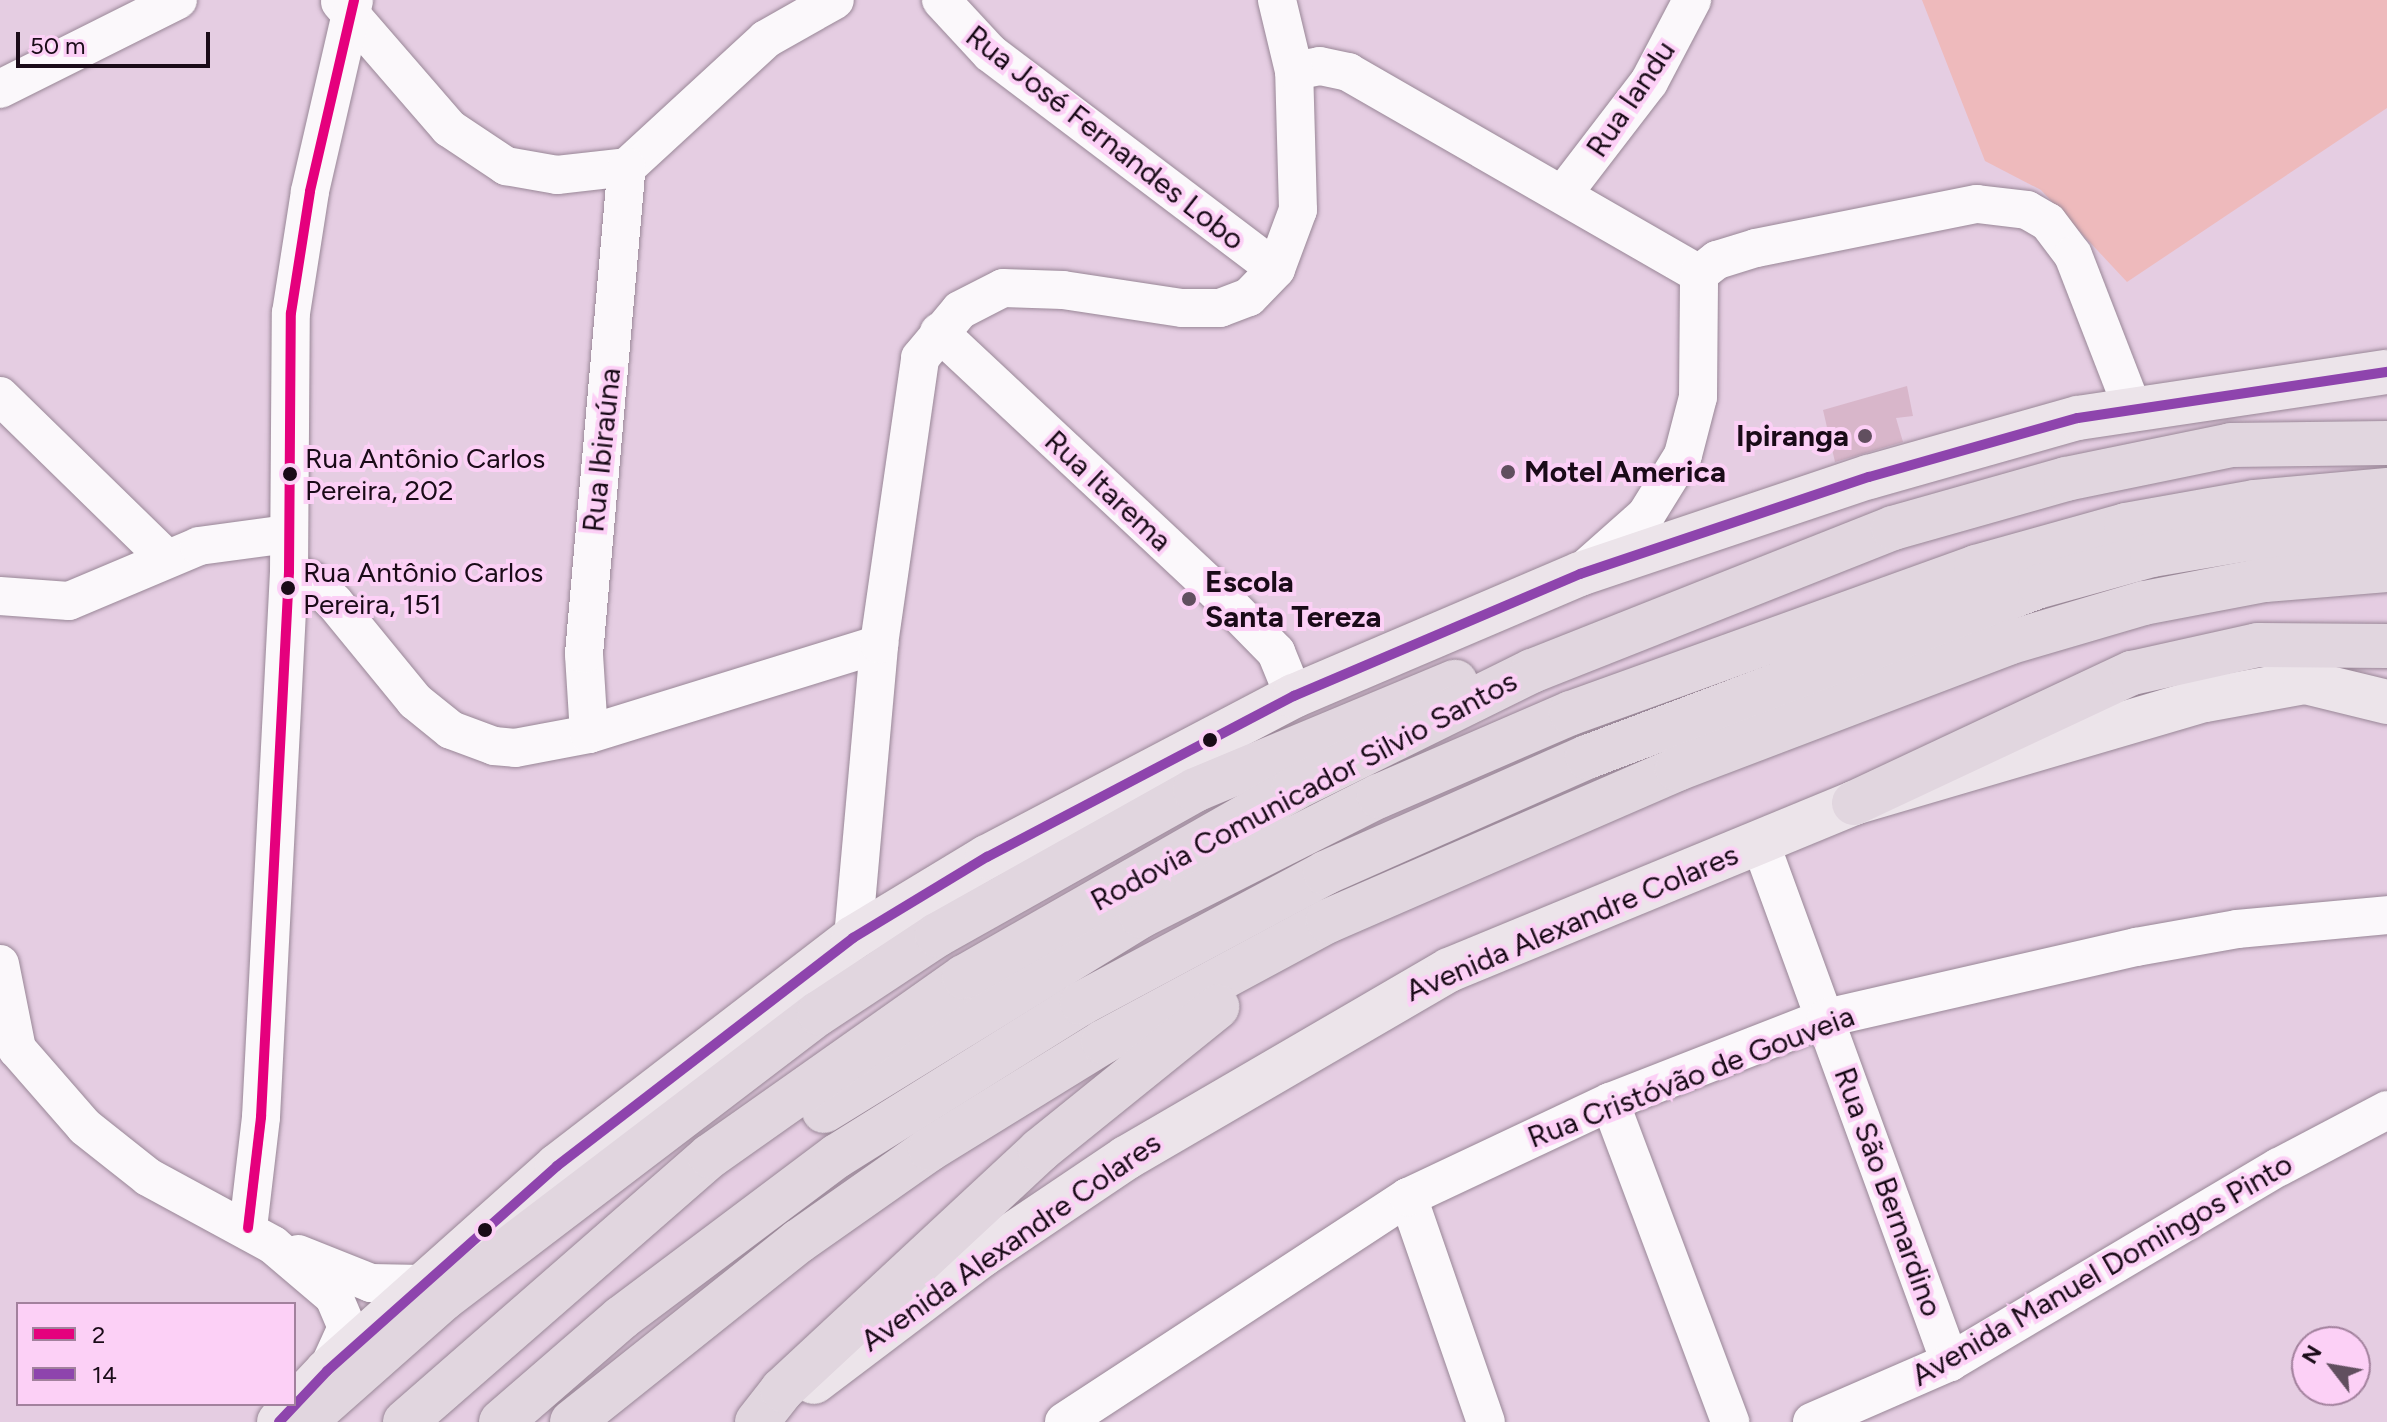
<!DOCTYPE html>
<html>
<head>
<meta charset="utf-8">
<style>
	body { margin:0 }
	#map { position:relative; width:2387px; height:1422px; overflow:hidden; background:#e5cde2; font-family:Figtree,sans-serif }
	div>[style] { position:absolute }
	.green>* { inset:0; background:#eebabc }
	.building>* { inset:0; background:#d8b6ca }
	.roads { filter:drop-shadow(0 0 2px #998797) drop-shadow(0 0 2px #998797) }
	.minor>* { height:38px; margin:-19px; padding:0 19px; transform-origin:19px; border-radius:19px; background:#fbf8fb }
	.major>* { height:44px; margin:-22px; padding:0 22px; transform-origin:22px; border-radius:22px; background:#ece4ea }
	.highway>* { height:44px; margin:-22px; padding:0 22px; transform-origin:22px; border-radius:22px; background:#e1d6df }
	.bus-1>* { height:10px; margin:-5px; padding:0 5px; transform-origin:5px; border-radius:5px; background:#e5007d }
	.bus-2>* { height:10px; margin:-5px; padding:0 5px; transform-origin:5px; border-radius:5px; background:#8e44ad }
	.dots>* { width:22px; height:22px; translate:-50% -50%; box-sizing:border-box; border:4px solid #fcd0f6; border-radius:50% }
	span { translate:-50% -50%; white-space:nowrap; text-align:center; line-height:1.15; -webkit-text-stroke:8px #fcd0f6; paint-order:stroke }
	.bus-label { font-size:28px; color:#1a0b18 }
	.left { translate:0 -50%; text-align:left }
	.street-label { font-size:30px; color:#1a0b18 }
	.poi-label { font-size:30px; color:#1a0b18; font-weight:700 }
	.right { translate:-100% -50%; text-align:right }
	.legend { position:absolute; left:16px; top:1302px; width:280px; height:104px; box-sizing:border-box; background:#fcd0f6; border:2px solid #a2819d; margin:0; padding:10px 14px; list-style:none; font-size:24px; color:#1a0b18 }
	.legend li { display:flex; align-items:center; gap:16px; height:40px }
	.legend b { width:40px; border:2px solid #a2819d }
	.north { position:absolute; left:2291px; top:1326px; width:80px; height:80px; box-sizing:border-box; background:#fcd0f6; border:2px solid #a2819d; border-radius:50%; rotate:301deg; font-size:22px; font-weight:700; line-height:32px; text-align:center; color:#1a0b18 }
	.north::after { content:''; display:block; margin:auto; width:28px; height:36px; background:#614f5f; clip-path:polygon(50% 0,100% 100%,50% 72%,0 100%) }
	.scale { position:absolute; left:16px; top:32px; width:194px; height:36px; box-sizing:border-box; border:4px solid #1a0b18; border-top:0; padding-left:10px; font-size:24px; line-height:28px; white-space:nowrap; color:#1a0b18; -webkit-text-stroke:6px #fcd0f6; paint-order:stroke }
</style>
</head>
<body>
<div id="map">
	<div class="green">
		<div style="clip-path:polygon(1922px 0,2387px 0,2387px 108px,2127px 282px,2041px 190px,1985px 161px)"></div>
	</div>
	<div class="building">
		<div style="clip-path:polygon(1907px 386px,1913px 416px,1896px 418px,1903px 442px,1835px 462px,1823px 410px)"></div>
	</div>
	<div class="roads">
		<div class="minor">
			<div style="left:941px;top:0;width:72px;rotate:47.2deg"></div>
			<div style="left:990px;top:53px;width:358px;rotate:37.1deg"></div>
			<div style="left:340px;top:2px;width:167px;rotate:49.1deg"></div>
			<div style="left:449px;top:128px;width:69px;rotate:33.7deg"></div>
			<div style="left:506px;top:166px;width:52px;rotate:10deg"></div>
			<div style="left:557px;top:175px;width:70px;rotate:-6.5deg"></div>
			<div style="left:627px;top:167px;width:189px;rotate:-42.6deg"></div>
			<div style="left:766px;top:39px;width:79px;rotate:-29.5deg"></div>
			<div style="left:1294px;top:71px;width:26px;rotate:-11deg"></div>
			<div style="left:1320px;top:66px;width:29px;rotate:12deg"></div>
			<div style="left:1348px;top:72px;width:405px;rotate:29.9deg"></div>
			<div style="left:0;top:89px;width:199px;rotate:-26.6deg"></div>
			<div style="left:1563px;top:194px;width:141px;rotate:-52.5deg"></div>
			<div style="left:1649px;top:82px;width:93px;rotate:-62.3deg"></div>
			<div style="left:939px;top:332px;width:379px;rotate:43.1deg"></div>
			<div style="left:1216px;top:591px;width:86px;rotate:45.5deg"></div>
			<div style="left:1276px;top:652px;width:48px;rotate:67.8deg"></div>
			<div style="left:0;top:396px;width:231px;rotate:44.3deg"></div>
			<div style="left:1584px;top:570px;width:83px;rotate:-41.6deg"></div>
			<div style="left:1646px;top:515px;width:70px;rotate:-58.3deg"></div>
			<div style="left:1683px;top:455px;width:60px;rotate:-75.5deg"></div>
			<div style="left:1698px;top:397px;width:123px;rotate:-89.5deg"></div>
			<div style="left:1699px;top:274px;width:23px;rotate:-38deg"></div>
			<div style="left:1717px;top:260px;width:41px;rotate:-17.1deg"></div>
			<div style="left:1756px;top:248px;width:225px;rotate:-11.3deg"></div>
			<div style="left:1977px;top:204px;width:50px;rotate:6.8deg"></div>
			<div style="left:2027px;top:210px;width:24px;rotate:30deg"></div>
			<div style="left:2048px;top:222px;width:41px;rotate:52.9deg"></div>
			<div style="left:2073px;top:255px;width:163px;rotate:68.8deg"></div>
			<div style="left:289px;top:572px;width:23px;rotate:20deg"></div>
			<div style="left:311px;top:580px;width:32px;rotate:44deg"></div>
			<div style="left:334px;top:602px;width:128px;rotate:50.7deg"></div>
			<div style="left:415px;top:701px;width:46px;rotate:38.9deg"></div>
			<div style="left:451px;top:730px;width:46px;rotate:20.4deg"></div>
			<div style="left:494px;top:746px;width:21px;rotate:5deg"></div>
			<div style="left:515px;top:748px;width:75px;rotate:-10.7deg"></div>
			<div style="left:589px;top:734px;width:304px;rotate:-17.2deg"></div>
			<div style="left:0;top:596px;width:69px;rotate:4.1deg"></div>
			<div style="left:69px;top:601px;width:141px;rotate:-22.9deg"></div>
			<div style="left:199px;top:546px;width:90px;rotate:-7.7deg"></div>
			<div style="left:589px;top:734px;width:80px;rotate:-93.6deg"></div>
			<div style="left:584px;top:654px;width:489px;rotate:-85deg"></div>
			<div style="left:1760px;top:842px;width:554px;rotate:69.93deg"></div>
			<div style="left:853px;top:938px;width:295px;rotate:-84.9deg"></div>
			<div style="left:879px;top:644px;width:289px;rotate:-81.8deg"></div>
			<div style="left:920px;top:358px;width:62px;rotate:-50.2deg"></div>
			<div style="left:960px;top:310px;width:48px;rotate:-27.1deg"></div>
			<div style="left:1003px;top:288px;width:60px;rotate:1.9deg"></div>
			<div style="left:1063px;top:290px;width:120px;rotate:8.6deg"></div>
			<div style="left:1182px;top:308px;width:38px"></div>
			<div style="left:1220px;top:308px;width:31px;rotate:-21deg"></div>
			<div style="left:1249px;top:297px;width:39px;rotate:-46deg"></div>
			<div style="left:1276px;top:269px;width:63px;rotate:-69.6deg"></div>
			<div style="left:1298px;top:210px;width:139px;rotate:-91.6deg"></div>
			<div style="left:1294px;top:71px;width:73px;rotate:-103.5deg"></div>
			<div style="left:0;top:964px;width:87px;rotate:78.7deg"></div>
			<div style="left:17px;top:1049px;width:103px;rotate:48.9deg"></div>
			<div style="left:85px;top:1127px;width:80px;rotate:38.4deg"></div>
			<div style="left:148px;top:1177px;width:142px;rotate:28.5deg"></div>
			<div style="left:273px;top:1245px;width:80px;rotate:40.4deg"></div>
			<div style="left:334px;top:1297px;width:33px;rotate:67deg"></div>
			<div style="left:347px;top:1327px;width:48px;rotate:114.4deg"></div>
			<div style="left:1610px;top:1102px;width:342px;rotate:69.4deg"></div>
			<div style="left:1408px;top:1197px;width:238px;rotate:70.9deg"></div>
			<div style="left:248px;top:1228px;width:112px;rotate:-83.3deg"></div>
			<div style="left:261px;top:1117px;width:546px;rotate:-87.06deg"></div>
			<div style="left:289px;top:572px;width:259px;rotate:-89.6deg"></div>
			<div style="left:291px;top:313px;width:123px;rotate:-81.1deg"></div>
			<div style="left:310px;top:191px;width:196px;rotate:-77deg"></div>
			<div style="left:298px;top:1254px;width:79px;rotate:21.7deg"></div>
			<div style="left:371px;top:1283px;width:51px;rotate:1.1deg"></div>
			<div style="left:1064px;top:1422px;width:411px;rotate:-33.2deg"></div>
			<div style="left:1408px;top:1197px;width:223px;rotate:-25.2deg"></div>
			<div style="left:1610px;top:1102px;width:232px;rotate:-21.3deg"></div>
			<div style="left:1826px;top:1018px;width:318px;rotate:-12.9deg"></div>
			<div style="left:2136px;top:947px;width:103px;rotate:-10.1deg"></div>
			<div style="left:2237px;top:929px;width:151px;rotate:-5.3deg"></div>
			<div style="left:1812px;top:1422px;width:150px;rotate:-23.5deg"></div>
			<div style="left:1950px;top:1362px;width:382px;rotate:-30.7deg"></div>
			<div style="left:2279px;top:1167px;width:122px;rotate:-27.8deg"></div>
		</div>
		<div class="major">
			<div style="left:814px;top:1382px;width:211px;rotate:-37.1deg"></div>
			<div style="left:982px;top:1255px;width:174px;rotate:-34deg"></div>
			<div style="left:1126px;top:1158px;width:374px;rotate:-30.2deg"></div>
			<div style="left:1449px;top:970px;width:438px;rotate:-22.4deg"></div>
			<div style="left:1854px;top:803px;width:366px;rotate:-16.4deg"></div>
			<div style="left:2205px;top:700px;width:102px;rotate:-10.2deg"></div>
			<div style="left:2305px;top:682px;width:84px;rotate:13.7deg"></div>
			<div style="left:279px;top:1422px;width:70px;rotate:-46.7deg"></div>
			<div style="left:327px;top:1371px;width:308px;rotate:-41.7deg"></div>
			<div style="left:557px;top:1166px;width:374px;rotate:-37.6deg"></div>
			<div style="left:853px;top:938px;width:157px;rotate:-31.2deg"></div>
			<div style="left:987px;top:857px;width:347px;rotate:-27.7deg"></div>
			<div style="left:1294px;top:696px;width:311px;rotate:-23.1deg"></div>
			<div style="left:1580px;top:574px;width:305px;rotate:-18.6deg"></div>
			<div style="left:1869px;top:477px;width:217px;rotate:-15.8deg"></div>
			<div style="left:2078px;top:418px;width:312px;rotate:-8.5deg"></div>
		</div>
		<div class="highway">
			<div style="left:1854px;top:803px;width:307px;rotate:-25.1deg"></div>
			<div style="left:2132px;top:673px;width:129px;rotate:-12.5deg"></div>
			<div style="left:2258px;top:645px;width:129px;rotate:0.4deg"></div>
			<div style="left:824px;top:1111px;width:372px;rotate:-31.6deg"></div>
			<div style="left:1141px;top:916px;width:267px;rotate:-26.8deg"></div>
			<div style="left:1379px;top:796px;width:209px;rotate:-23.4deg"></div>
			<div style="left:1571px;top:713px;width:431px;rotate:-19.8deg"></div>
			<div style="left:1976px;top:567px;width:156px;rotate:-15.6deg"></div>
			<div style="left:2126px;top:525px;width:131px;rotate:-10.1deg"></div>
			<div style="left:2255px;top:502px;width:133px;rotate:-5.2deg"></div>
			<div style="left:304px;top:1422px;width:186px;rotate:-41.5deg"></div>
			<div style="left:443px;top:1299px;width:472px;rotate:-37.3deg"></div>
			<div style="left:819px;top:1013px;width:141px;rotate:-33.5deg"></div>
			<div style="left:937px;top:935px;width:296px;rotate:-29.3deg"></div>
			<div style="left:1195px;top:790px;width:282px;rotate:-22.6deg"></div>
			<div style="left:405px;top:1422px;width:405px;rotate:-41.1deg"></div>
			<div style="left:710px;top:1156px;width:311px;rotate:-35.2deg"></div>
			<div style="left:964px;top:977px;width:379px;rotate:-29.7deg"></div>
			<div style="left:1293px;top:789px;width:267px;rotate:-26.3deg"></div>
			<div style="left:1532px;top:671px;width:388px;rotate:-21.6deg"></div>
			<div style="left:1893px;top:528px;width:180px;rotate:-15.8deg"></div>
			<div style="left:2066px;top:479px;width:168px;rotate:-11.6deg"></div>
			<div style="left:2231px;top:445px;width:156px;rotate:-0.7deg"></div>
			<div style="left:501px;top:1422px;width:159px;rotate:-40.9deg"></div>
			<div style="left:621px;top:1318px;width:270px;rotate:-36.9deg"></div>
			<div style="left:837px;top:1156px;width:289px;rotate:-32deg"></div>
			<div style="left:1082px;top:1003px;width:276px;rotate:-28.1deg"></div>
			<div style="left:1325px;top:873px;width:287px;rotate:-23.9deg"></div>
			<div style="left:1587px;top:757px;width:484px;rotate:-20.7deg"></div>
			<div style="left:2040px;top:586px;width:116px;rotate:-15.5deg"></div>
			<div style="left:2152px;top:555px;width:96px;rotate:-9.6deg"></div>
			<div style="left:2247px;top:539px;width:140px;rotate:-3.7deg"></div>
			<div style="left:572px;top:1422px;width:290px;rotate:-38.6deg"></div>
			<div style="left:799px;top:1241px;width:160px;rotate:-35.1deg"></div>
			<div style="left:930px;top:1149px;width:203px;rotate:-31.7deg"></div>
			<div style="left:1103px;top:1042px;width:255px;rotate:-28.3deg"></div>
			<div style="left:1328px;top:921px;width:381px;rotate:-23.5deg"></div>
			<div style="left:1677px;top:769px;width:354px;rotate:-20.8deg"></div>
			<div style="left:2008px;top:643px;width:142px;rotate:-16.4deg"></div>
			<div style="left:2144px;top:603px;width:123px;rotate:-10.8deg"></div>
			<div style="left:2265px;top:580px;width:122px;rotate:-4.7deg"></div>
			<div style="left:757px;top:1422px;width:41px;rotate:-52deg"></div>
			<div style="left:782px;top:1390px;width:352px;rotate:-42.9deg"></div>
			<div style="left:1040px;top:1150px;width:228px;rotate:-38.9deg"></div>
		</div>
	</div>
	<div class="bus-1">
		<div style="left:248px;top:1228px;width:112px;rotate:-83.3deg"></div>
		<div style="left:261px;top:1117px;width:546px;rotate:-87.06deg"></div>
		<div style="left:289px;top:572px;width:259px;rotate:-89.6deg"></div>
		<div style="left:291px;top:313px;width:123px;rotate:-81.1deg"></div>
		<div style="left:310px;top:191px;width:196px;rotate:-77deg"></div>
	</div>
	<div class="bus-2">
		<div style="left:279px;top:1422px;width:70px;rotate:-46.7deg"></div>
		<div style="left:327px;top:1371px;width:308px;rotate:-41.7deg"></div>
		<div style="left:557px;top:1166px;width:374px;rotate:-37.6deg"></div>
		<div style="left:853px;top:938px;width:157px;rotate:-31.2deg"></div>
		<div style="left:987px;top:857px;width:347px;rotate:-27.7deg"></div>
		<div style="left:1294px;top:696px;width:311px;rotate:-23.1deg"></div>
		<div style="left:1580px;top:574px;width:305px;rotate:-18.6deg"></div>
		<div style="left:1869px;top:477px;width:217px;rotate:-15.8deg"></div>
		<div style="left:2078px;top:418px;width:312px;rotate:-8.5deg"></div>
	</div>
	<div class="dots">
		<div style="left:1865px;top:436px;background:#614f5f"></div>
		<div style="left:1508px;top:472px;background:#614f5f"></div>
		<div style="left:290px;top:474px;background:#1a0b18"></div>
		<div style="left:288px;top:588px;background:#1a0b18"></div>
		<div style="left:1189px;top:599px;background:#614f5f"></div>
		<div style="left:1210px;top:740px;background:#1a0b18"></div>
		<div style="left:485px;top:1230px;background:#1a0b18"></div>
	</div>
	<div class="bus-label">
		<span class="left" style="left:305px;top:474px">Rua Antônio Carlos<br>Pereira, 202</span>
		<span class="left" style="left:303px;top:588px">Rua Antônio Carlos<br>Pereira, 151</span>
	</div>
	<div class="street-label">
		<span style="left:1631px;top:99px;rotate:-56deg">Rua Iandu</span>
		<span style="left:1105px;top:138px;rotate:38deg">Rua José Fernandes Lobo</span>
		<span style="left:602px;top:450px;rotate:-84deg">Rua Ibiraúna</span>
		<span style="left:1108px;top:491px;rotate:43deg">Rua Itarema</span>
		<span style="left:1304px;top:791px;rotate:-28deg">Rodovia Comunicador Silvio Santos</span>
		<span style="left:1572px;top:923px;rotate:-23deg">Avenida Alexandre Colares</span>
		<span style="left:1691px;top:1077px;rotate:-21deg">Rua Cristóvão de Gouveia</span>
		<span style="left:1888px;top:1192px;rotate:70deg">Rua São Bernardino</span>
		<span style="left:1011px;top:1242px;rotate:-35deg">Avenida Alexandre Colares</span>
		<span style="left:2102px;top:1270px;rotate:-30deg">Avenida Manuel Domingos Pinto</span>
	</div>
	<div class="poi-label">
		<span class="right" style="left:1849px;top:436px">Ipiranga</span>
		<span class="left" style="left:1524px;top:472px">Motel America</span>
		<span class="left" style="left:1205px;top:599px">Escola<br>Santa Tereza</span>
	</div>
	<ul class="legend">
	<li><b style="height:10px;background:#e5007d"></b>2</li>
	<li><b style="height:10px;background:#8e44ad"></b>14</li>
	</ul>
	<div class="north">N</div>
	<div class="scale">50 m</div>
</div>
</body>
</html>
